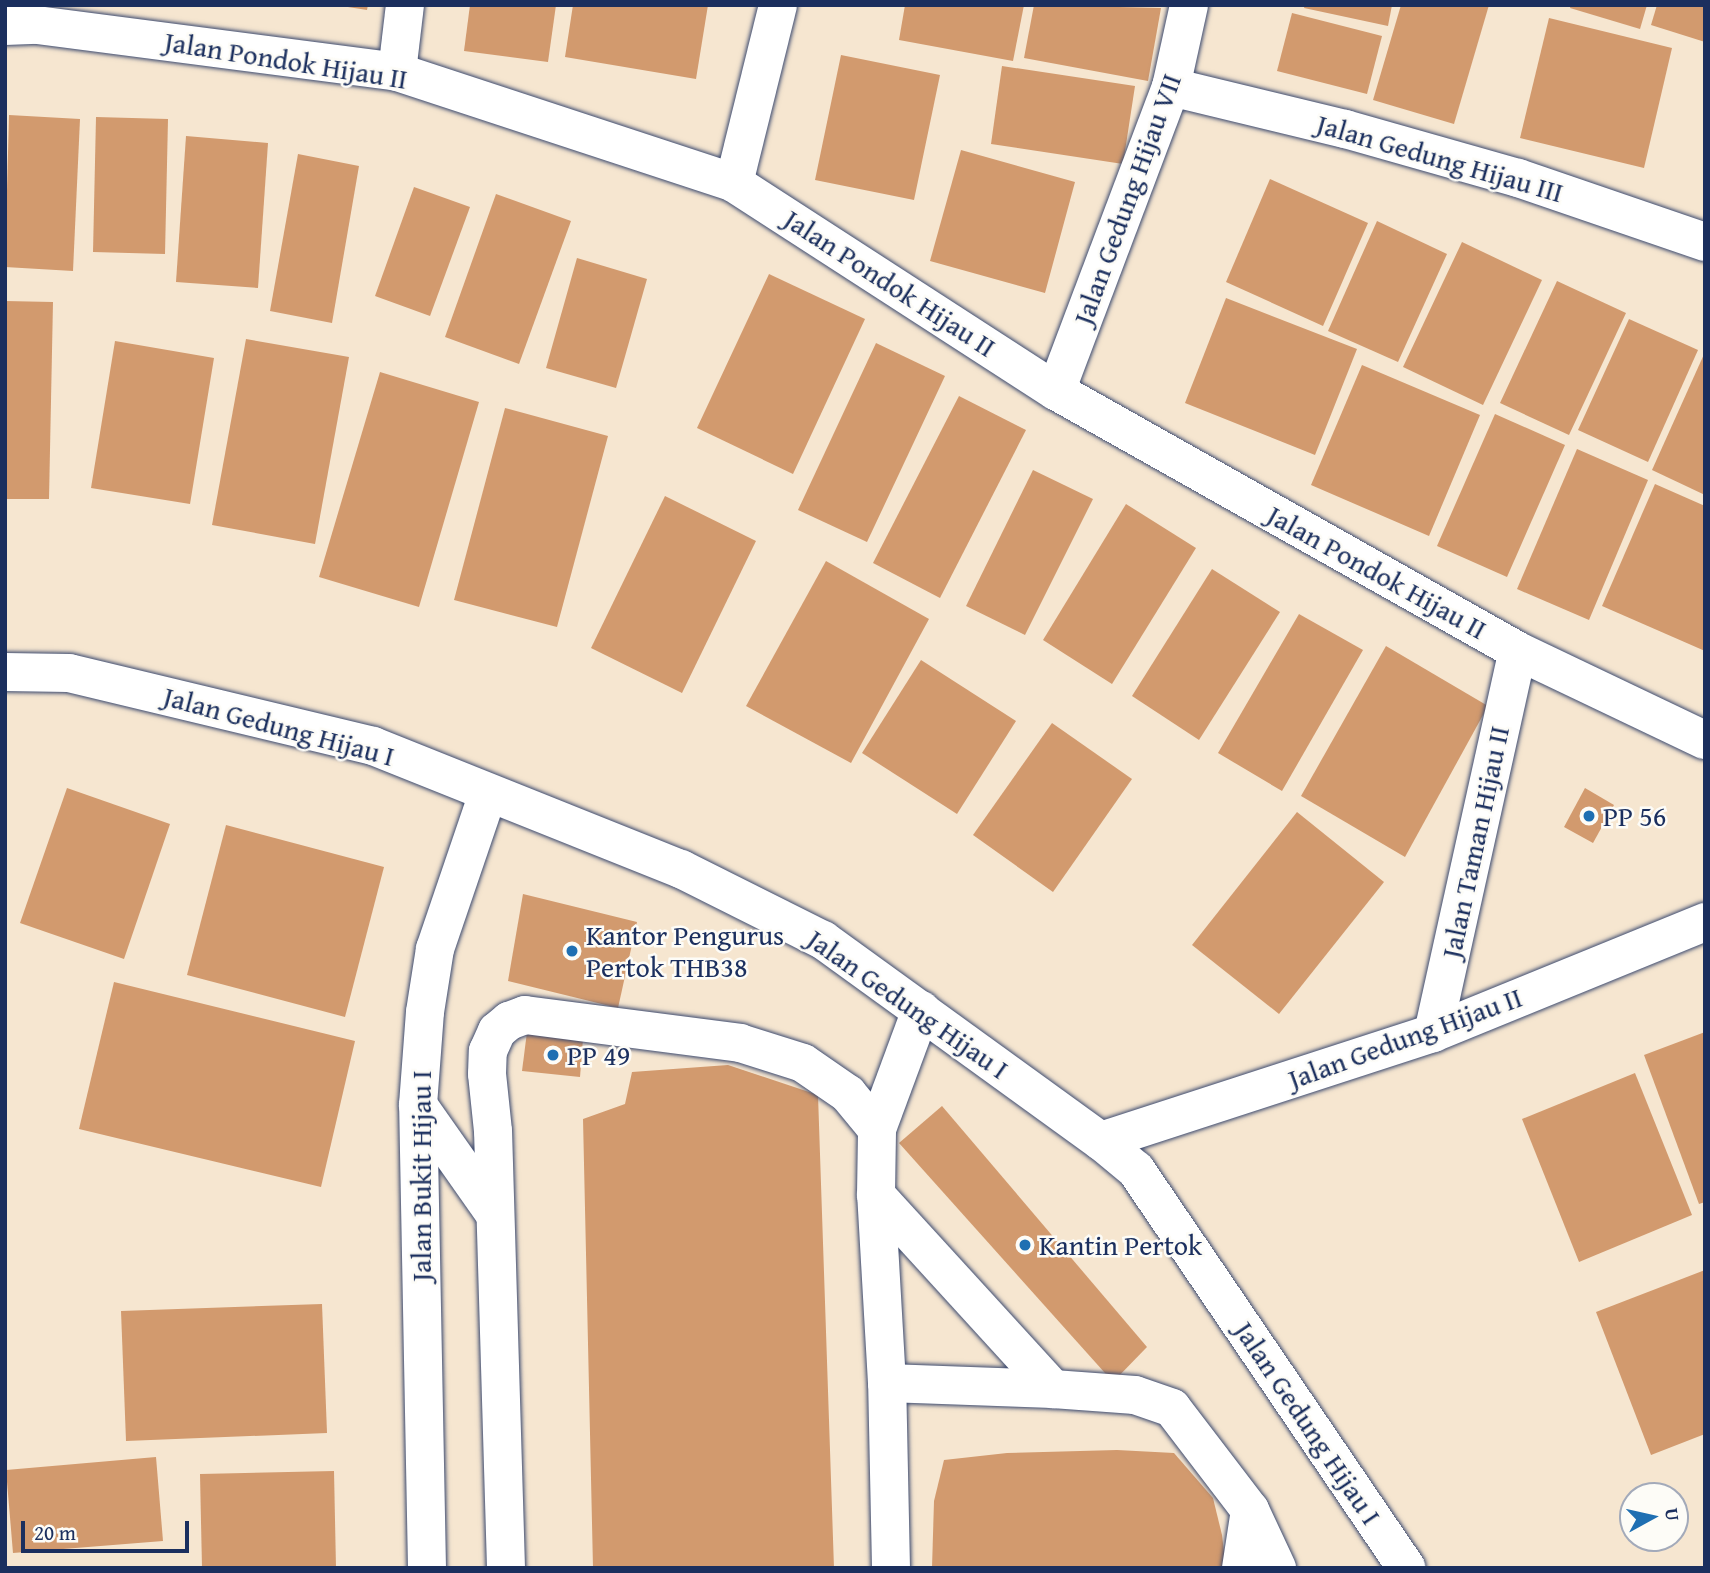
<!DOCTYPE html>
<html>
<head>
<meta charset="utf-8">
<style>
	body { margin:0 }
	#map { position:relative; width:1710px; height:1573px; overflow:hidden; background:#f6e6d0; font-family:"Gentium Book Plus",serif }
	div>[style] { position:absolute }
	.building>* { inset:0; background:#d29a6e }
	.roads { filter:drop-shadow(0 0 2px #3c4a6f) drop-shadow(0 0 2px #3c4a6f) }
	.minor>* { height:38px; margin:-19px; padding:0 19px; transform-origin:19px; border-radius:19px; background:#fff }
	.dots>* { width:19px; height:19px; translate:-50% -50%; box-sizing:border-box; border:4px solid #fdfcf7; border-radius:50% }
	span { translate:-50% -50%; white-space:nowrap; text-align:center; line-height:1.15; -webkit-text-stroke:5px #fdfcf7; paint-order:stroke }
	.street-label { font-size:28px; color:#1b2f5e }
	.poi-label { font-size:28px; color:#1b2f5e }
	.left { translate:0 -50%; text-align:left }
	.frame { position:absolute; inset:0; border:7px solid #1b2f5e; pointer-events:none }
	.north { position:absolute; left:1619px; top:1482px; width:70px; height:70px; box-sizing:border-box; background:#fdfcf7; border:2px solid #a3aaba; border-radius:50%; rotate:82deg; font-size:19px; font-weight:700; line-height:28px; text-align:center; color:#1b2f5e }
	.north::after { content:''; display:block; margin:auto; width:24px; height:32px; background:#1f6fb2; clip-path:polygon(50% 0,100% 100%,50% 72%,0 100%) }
	.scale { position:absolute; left:21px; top:1521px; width:168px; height:32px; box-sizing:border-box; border:4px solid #1b2f5e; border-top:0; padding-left:9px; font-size:21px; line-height:24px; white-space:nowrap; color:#1b2f5e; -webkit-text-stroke:5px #fdfcf7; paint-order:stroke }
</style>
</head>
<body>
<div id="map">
	<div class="building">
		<div style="clip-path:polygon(335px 5px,368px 5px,367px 10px)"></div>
		<div style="clip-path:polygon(470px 5px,556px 5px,548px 62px,464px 51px)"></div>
		<div style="clip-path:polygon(573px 5px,708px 5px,696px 79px,565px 57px)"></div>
		<div style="clip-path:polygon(905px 5px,1024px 5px,1013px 61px,899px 40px)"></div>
		<div style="clip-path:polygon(1034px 5px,1161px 8px,1148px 81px,1024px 58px)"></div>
		<div style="clip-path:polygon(1305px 5px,1392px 5px,1388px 26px,1304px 8px)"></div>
		<div style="clip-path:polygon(1401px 5px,1489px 5px,1454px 124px,1373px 100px)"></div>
		<div style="clip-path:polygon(1571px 5px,1647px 5px,1640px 29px,1570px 8px)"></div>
		<div style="clip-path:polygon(1657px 5px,1705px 5px,1705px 42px,1651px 25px)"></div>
		<div style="clip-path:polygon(1292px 13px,1382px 36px,1367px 94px,1277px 71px)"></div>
		<div style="clip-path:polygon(1549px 18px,1672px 48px,1644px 168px,1520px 138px)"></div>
		<div style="clip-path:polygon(841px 55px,940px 75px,914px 200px,815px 180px)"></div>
		<div style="clip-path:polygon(1002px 66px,1135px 86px,1123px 164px,991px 144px)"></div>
		<div style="clip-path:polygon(9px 115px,80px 119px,73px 271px,5px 267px)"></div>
		<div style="clip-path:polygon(96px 117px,168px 119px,165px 254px,93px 252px)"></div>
		<div style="clip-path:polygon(186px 136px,268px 143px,258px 288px,176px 282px)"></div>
		<div style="clip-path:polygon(961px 150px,1075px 182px,1045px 293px,930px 261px)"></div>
		<div style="clip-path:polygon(298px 154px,359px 166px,332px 323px,270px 311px)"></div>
		<div style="clip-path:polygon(1270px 179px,1368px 223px,1323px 326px,1226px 282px)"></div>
		<div style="clip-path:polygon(414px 187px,470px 207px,430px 316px,375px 296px)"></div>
		<div style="clip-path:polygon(496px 194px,571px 221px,519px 364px,445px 337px)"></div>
		<div style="clip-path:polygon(1377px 221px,1447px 254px,1398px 362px,1328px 331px)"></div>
		<div style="clip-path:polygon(1462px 242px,1542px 280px,1483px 405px,1403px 367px)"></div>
		<div style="clip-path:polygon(577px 258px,647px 279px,616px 388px,546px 368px)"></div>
		<div style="clip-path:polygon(769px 274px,865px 319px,793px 474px,697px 428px)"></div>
		<div style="clip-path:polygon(1557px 281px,1626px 313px,1569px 435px,1500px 403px)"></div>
		<div style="clip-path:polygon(1226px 298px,1357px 349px,1315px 455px,1185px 403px)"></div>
		<div style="clip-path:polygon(5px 301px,53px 302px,49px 499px,5px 499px)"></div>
		<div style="clip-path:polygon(1629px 319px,1698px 350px,1648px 462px,1578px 430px)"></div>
		<div style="clip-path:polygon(246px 339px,349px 357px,315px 544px,212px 525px)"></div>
		<div style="clip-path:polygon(115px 341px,214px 358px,190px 504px,91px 488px)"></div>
		<div style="clip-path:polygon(876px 343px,945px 376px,867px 542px,798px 510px)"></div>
		<div style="clip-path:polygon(1705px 352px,1705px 495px,1652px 470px)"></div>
		<div style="clip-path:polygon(1362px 365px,1480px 415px,1429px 536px,1311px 485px)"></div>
		<div style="clip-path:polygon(380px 372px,479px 402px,419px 607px,319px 577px)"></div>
		<div style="clip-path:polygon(959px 396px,1026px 430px,940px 598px,873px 563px)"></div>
		<div style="clip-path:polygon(505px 408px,608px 436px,557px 627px,454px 600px)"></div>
		<div style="clip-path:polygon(1495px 414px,1565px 445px,1507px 577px,1437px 546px)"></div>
		<div style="clip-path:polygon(1577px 449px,1648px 480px,1589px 620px,1517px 589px)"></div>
		<div style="clip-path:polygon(1033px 470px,1093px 499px,1025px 635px,966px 606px)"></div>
		<div style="clip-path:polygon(1655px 484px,1705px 506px,1705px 651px,1602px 606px)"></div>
		<div style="clip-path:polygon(665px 496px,756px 541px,682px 693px,591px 648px)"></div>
		<div style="clip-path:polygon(1126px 504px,1196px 548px,1112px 684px,1043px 640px)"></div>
		<div style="clip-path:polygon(826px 561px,929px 619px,851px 763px,746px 706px)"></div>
		<div style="clip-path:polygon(1212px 569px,1280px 612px,1199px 740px,1132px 696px)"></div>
		<div style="clip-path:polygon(1299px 614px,1363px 650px,1282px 791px,1218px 753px)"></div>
		<div style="clip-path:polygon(1386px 646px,1488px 706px,1405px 857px,1301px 796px)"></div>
		<div style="clip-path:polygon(921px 660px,1016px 721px,957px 814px,862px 753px)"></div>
		<div style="clip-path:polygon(1052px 723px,1132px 779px,1053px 892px,973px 835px)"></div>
		<div style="clip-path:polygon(67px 788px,170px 824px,124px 959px,20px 923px)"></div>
		<div style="clip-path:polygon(1585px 788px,1614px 805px,1593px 843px,1564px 827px)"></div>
		<div style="clip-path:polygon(1297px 812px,1384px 882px,1279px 1014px,1192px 945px)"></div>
		<div style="clip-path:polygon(226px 825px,384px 867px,345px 1017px,187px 975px)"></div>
		<div style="clip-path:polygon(523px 894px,637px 922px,618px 1008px,508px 981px)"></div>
		<div style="clip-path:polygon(114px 982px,355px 1041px,321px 1187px,79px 1129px)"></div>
		<div style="clip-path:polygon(527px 1032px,583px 1039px,580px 1077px,522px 1071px)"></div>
		<div style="clip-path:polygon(1705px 1032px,1705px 1202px,1699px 1204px,1644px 1055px)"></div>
		<div style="clip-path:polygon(728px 1065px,818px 1095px,834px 1568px,593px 1568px,583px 1119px,625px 1104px,632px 1072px)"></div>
		<div style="clip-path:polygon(1635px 1073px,1692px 1215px,1579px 1262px,1522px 1119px)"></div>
		<div style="clip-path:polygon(942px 1106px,1147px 1347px,1113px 1382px,899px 1143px)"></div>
		<div style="clip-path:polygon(1705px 1270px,1705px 1434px,1651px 1455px,1596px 1312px)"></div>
		<div style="clip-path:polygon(322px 1304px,327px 1433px,126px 1441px,121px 1311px)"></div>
		<div style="clip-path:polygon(1117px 1450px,1174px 1453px,1213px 1498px,1222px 1535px,1226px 1568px,932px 1568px,934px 1501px,944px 1460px,1007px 1453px)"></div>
		<div style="clip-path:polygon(156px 1457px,163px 1541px,13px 1553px,6px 1470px)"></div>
		<div style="clip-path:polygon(334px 1471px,336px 1568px,202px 1568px,200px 1474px)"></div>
	</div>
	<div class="roads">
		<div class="minor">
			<div style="left:5px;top:26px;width:32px;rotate:-2deg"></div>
			<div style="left:37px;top:25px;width:363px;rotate:7.4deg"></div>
			<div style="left:397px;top:72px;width:355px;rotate:18.2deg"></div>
			<div style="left:734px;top:183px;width:383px;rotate:32.9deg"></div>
			<div style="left:1056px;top:391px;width:530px;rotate:29.37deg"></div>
			<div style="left:1518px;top:651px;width:207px;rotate:25.5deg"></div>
			<div style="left:397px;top:72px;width:67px;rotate:-83.2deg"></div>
			<div style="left:1171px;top:87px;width:179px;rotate:13.6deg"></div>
			<div style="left:1345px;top:129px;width:180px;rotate:15.8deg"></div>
			<div style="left:1518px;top:178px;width:198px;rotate:18.9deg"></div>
			<div style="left:734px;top:183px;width:183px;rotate:-76.1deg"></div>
			<div style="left:1056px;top:391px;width:325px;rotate:-69.3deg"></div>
			<div style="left:1171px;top:87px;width:84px;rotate:-77.6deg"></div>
			<div style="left:5px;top:672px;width:64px;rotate:0.9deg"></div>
			<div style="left:69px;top:673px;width:313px;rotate:13.5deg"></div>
			<div style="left:373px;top:746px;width:332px;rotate:21.8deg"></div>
			<div style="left:681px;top:869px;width:159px;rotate:26.6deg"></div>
			<div style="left:823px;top:940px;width:343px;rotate:35.9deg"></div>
			<div style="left:1101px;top:1141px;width:45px;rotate:39.6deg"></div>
			<div style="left:1136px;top:1170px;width:481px;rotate:55.8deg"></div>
			<div style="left:1433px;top:1033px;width:391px;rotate:-77.5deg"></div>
			<div style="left:418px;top:1105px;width:132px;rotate:54.9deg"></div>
			<div style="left:1101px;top:1141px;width:349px;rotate:-18deg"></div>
			<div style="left:1433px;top:1033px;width:294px;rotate:-22.2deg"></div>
			<div style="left:876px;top:1195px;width:263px;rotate:47.6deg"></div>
			<div style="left:1053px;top:1389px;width:82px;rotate:4.2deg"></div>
			<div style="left:1135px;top:1395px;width:39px;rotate:19deg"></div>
			<div style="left:1172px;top:1408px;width:128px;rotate:52.6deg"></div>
			<div style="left:1250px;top:1510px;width:59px;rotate:98.8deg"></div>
			<div style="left:887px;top:1383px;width:166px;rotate:2.1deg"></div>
			<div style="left:1250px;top:1510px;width:64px;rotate:65deg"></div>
			<div style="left:427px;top:1568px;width:463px;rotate:-91.1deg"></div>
			<div style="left:418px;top:1105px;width:93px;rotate:-85.7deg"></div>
			<div style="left:425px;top:1012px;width:64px;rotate:-81deg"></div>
			<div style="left:435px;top:949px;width:165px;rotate:-71.2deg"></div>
			<div style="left:506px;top:1568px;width:437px;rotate:-91.7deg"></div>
			<div style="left:493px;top:1131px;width:57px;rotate:-96deg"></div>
			<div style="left:487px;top:1074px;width:23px;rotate:-88deg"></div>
			<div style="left:488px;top:1051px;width:22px;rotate:-66deg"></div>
			<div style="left:497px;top:1031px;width:16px;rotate:-40deg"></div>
			<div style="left:509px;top:1021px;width:17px;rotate:-21deg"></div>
			<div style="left:525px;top:1015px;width:217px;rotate:7.4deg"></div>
			<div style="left:740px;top:1043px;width:66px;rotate:17.6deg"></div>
			<div style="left:803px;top:1063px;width:55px;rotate:34.6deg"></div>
			<div style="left:848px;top:1094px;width:45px;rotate:50.4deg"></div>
			<div style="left:891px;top:1568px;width:185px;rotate:-91.2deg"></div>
			<div style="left:887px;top:1383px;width:188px;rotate:-93.3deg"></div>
			<div style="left:876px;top:1195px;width:66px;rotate:-89.1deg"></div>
			<div style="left:877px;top:1129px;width:127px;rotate:-69.7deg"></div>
		</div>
	</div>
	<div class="dots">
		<div style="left:1589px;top:816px;background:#1f6fb2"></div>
		<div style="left:572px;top:951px;background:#1f6fb2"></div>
		<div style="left:553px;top:1055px;background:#1f6fb2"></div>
		<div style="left:1025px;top:1245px;background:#1f6fb2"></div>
	</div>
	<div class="street-label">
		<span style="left:286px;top:60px;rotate:9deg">Jalan Pondok Hijau II</span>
		<span style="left:1440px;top:158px;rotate:16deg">Jalan Gedung Hijau III</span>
		<span style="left:1127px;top:199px;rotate:-70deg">Jalan Gedung Hijau VII</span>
		<span style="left:890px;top:283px;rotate:33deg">Jalan Pondok Hijau II</span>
		<span style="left:1377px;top:572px;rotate:29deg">Jalan Pondok Hijau II</span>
		<span style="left:279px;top:726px;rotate:15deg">Jalan Gedung Hijau I</span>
		<span style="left:1475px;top:842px;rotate:-78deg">Jalan Taman Hijau II</span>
		<span style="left:908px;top:1004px;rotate:35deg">Jalan Gedung Hijau I</span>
		<span style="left:1405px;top:1038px;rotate:-20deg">Jalan Gedung Hijau II</span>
		<span style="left:421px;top:1176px;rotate:-90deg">Jalan Bukit Hijau I</span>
		<span style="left:1308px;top:1423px;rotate:56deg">Jalan Gedung Hijau I</span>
	</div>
	<div class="poi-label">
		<span class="left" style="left:1603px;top:816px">PP 56</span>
		<span class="left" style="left:586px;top:951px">Kantor Pengurus<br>Pertok THB38</span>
		<span class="left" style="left:567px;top:1055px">PP 49</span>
		<span class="left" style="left:1039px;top:1245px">Kantin Pertok</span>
	</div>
	<div class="frame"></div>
	<div class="north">U</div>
	<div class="scale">20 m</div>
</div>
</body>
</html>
